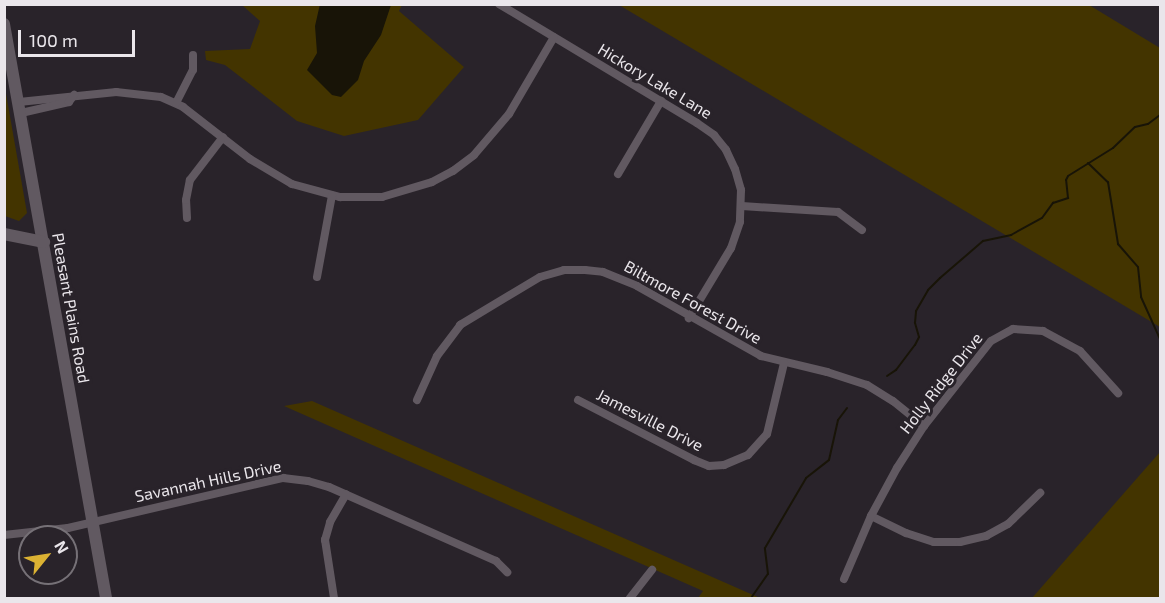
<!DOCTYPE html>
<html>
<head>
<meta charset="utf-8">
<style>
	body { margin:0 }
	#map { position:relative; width:1165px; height:603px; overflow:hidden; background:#29232a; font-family:"Exo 2",sans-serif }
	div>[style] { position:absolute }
	.green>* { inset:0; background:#433400 }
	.water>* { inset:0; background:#181407 }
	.stream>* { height:2px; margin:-1px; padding:0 1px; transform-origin:1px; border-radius:1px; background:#181407 }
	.street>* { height:8px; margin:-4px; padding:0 4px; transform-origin:4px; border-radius:4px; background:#615961 }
	.secondary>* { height:12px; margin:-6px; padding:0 6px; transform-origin:6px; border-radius:6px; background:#615961 }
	span { translate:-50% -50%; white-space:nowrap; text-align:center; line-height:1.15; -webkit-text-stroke:6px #29232a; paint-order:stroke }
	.street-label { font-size:16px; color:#eae6eb }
	.frame { position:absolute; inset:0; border:6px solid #eae6eb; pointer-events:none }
	.north { position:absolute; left:18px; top:525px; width:60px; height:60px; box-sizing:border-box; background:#29232a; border:2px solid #767177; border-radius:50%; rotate:60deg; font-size:16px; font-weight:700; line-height:24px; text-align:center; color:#eae6eb }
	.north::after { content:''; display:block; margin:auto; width:21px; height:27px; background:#dbb233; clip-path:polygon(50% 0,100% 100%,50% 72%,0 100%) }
	.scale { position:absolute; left:18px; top:30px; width:117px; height:27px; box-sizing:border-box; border:3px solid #eae6eb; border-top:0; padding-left:8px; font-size:18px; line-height:21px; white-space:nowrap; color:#eae6eb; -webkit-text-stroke:4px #29232a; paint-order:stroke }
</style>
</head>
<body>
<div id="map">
	<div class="green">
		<div style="clip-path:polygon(242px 5px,402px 5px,399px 11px,464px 67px,418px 120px,344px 136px,297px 121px,225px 65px,206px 60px,205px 51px,250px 49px,260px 21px)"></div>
		<div style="clip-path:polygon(619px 5px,1089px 5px,1160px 48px,1160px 327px)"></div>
		<div style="clip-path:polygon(5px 88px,27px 213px,19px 221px,5px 216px)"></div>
		<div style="clip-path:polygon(312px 401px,760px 598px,766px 598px,698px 598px,703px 591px,284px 406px)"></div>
		<div style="clip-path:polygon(1160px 452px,1160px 598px,1032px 598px)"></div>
	</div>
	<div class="water">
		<div style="clip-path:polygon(320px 4px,391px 5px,381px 35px,364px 61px,358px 80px,341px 97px,332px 95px,307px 70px,317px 53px,315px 26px)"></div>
	</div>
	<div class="stream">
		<div style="left:1088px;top:163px;width:28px;rotate:44deg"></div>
		<div style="left:1108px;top:182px;width:63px;rotate:80.8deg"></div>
		<div style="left:1118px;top:244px;width:30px;rotate:49deg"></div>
		<div style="left:1138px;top:267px;width:30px;rotate:84deg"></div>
		<div style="left:1141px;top:297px;width:46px;rotate:65.7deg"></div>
		<div style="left:887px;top:376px;width:11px;rotate:-34deg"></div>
		<div style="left:896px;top:370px;width:31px;rotate:-53deg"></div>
		<div style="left:915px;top:345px;width:9px;rotate:-63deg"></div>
		<div style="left:919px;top:337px;width:15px;rotate:-106deg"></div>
		<div style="left:915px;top:323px;width:12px;rotate:-85deg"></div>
		<div style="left:916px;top:311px;width:24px;rotate:-60deg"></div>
		<div style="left:928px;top:290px;width:17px;rotate:-45deg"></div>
		<div style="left:940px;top:278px;width:57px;rotate:-40.7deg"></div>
		<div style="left:983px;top:241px;width:29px;rotate:-12deg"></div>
		<div style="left:1011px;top:235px;width:35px;rotate:-29deg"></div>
		<div style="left:1042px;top:218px;width:19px;rotate:-54deg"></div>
		<div style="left:1053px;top:203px;width:16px;rotate:-18deg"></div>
		<div style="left:1068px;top:198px;width:18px;rotate:-96deg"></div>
		<div style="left:1066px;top:180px;width:4px;rotate:-63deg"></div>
		<div style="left:1068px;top:176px;width:53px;rotate:-31.9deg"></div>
		<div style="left:1113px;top:148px;width:30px;rotate:-44deg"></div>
		<div style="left:1135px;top:127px;width:13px;rotate:-13deg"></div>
		<div style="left:1148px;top:124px;width:15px;rotate:-37deg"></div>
		<div style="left:751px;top:598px;width:29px;rotate:-55deg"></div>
		<div style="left:768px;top:574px;width:26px;rotate:-97deg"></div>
		<div style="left:765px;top:548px;width:81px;rotate:-59.6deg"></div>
		<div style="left:806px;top:478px;width:29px;rotate:-38deg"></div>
		<div style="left:829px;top:460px;width:41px;rotate:-77.3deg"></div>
		<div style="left:838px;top:420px;width:15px;rotate:-53deg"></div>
	</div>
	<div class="street">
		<div style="left:499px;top:4px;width:231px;rotate:31deg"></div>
		<div style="left:697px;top:123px;width:21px;rotate:35deg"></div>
		<div style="left:714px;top:135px;width:19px;rotate:51deg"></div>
		<div style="left:726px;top:150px;width:21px;rotate:65deg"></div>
		<div style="left:735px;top:169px;width:22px;rotate:74deg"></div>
		<div style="left:741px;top:190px;width:32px;rotate:92deg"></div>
		<div style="left:740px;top:222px;width:28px;rotate:109deg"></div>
		<div style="left:731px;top:248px;width:82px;rotate:121deg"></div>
		<div style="left:19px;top:102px;width:98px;rotate:-5.9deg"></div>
		<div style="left:116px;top:92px;width:45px;rotate:6.3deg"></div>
		<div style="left:161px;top:97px;width:24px;rotate:24deg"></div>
		<div style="left:183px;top:107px;width:85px;rotate:37.8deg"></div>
		<div style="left:250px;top:159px;width:49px;rotate:30.8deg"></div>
		<div style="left:292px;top:184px;width:50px;rotate:15.2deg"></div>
		<div style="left:340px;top:197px;width:42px"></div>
		<div style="left:382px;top:197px;width:52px;rotate:-16.7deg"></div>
		<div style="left:432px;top:182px;width:24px;rotate:-28deg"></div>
		<div style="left:453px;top:171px;width:26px;rotate:-37deg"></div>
		<div style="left:474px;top:155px;width:54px;rotate:-49.5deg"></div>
		<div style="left:509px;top:114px;width:89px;rotate:-59.7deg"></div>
		<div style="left:176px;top:103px;width:37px;rotate:-63deg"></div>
		<div style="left:193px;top:70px;width:15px;rotate:-90deg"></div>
		<div style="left:21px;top:113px;width:49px;rotate:-12.9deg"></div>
		<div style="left:69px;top:102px;width:9px;rotate:-54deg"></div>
		<div style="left:618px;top:174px;width:85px;rotate:-59.5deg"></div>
		<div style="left:742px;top:206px;width:96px;rotate:3.6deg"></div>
		<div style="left:838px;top:212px;width:30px;rotate:37deg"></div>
		<div style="left:187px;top:218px;width:18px;rotate:-93deg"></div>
		<div style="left:186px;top:200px;width:20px;rotate:-79deg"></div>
		<div style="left:190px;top:180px;width:54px;rotate:-52.5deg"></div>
		<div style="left:317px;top:277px;width:83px;rotate:-79.6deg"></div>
		<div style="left:417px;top:400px;width:48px;rotate:-65.6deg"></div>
		<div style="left:437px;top:356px;width:39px;rotate:-53deg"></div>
		<div style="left:460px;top:325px;width:93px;rotate:-31deg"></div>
		<div style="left:540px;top:277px;width:25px;rotate:-16deg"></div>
		<div style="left:564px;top:270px;width:21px"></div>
		<div style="left:585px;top:270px;width:18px;rotate:6deg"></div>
		<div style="left:603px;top:272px;width:37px;rotate:22deg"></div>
		<div style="left:637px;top:286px;width:142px;rotate:29.4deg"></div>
		<div style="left:761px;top:356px;width:68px;rotate:13.6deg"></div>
		<div style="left:827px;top:372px;width:42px;rotate:18deg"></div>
		<div style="left:867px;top:385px;width:31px;rotate:32deg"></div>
		<div style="left:893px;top:401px;width:40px;rotate:39deg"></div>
		<div style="left:578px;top:400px;width:131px;rotate:27.3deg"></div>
		<div style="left:694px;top:460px;width:16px;rotate:22deg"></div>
		<div style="left:709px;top:466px;width:15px;rotate:-4deg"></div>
		<div style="left:724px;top:465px;width:26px;rotate:-23deg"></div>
		<div style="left:748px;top:455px;width:28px;rotate:-48deg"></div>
		<div style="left:767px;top:434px;width:73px;rotate:-76.5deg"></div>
		<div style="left:871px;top:516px;width:39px;rotate:26deg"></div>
		<div style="left:906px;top:533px;width:29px;rotate:18deg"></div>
		<div style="left:934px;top:542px;width:26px"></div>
		<div style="left:960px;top:542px;width:27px;rotate:-13deg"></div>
		<div style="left:986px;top:536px;width:25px;rotate:-29deg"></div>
		<div style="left:1008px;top:524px;width:45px;rotate:-44.1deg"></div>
		<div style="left:4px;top:535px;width:64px;rotate:-6.2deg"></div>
		<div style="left:68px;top:528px;width:221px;rotate:-13.1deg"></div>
		<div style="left:283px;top:478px;width:25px;rotate:7deg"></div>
		<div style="left:308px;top:481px;width:22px;rotate:16deg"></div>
		<div style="left:329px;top:487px;width:183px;rotate:23.9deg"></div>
		<div style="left:496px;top:561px;width:16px;rotate:45deg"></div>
		<div style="left:844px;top:579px;width:69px;rotate:-66.8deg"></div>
		<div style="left:871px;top:516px;width:55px;rotate:-61.6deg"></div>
		<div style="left:897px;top:468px;width:50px;rotate:-57.3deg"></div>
		<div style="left:924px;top:426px;width:108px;rotate:-51.8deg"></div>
		<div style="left:991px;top:341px;width:25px;rotate:-29deg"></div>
		<div style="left:1013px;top:329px;width:30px;rotate:4deg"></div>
		<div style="left:1043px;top:331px;width:42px;rotate:28.4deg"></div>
		<div style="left:1080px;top:351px;width:57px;rotate:47.9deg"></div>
		<div style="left:334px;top:598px;width:59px;rotate:-98.8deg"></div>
		<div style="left:325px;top:540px;width:19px;rotate:-74deg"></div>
		<div style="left:330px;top:522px;width:32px;rotate:-60deg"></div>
		<div style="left:630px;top:598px;width:36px;rotate:-52deg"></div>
	</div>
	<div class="secondary">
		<div style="left:4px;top:24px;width:583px;rotate:79.92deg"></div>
		<div style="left:4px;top:234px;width:41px;rotate:11.3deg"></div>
	</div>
	<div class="street-label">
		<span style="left:655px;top:81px;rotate:31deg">Hickory Lake Lane</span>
		<span style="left:693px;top:302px;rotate:29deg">Biltmore Forest Drive</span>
		<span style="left:71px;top:308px;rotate:80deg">Pleasant Plains Road</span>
		<span style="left:941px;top:383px;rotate:-52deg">Holly Ridge Drive</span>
		<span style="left:650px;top:420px;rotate:27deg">Jamesville Drive</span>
		<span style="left:208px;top:481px;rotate:-12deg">Savannah Hills Drive</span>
	</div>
	<div class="frame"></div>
	<div class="north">N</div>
	<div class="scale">100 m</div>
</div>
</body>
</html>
